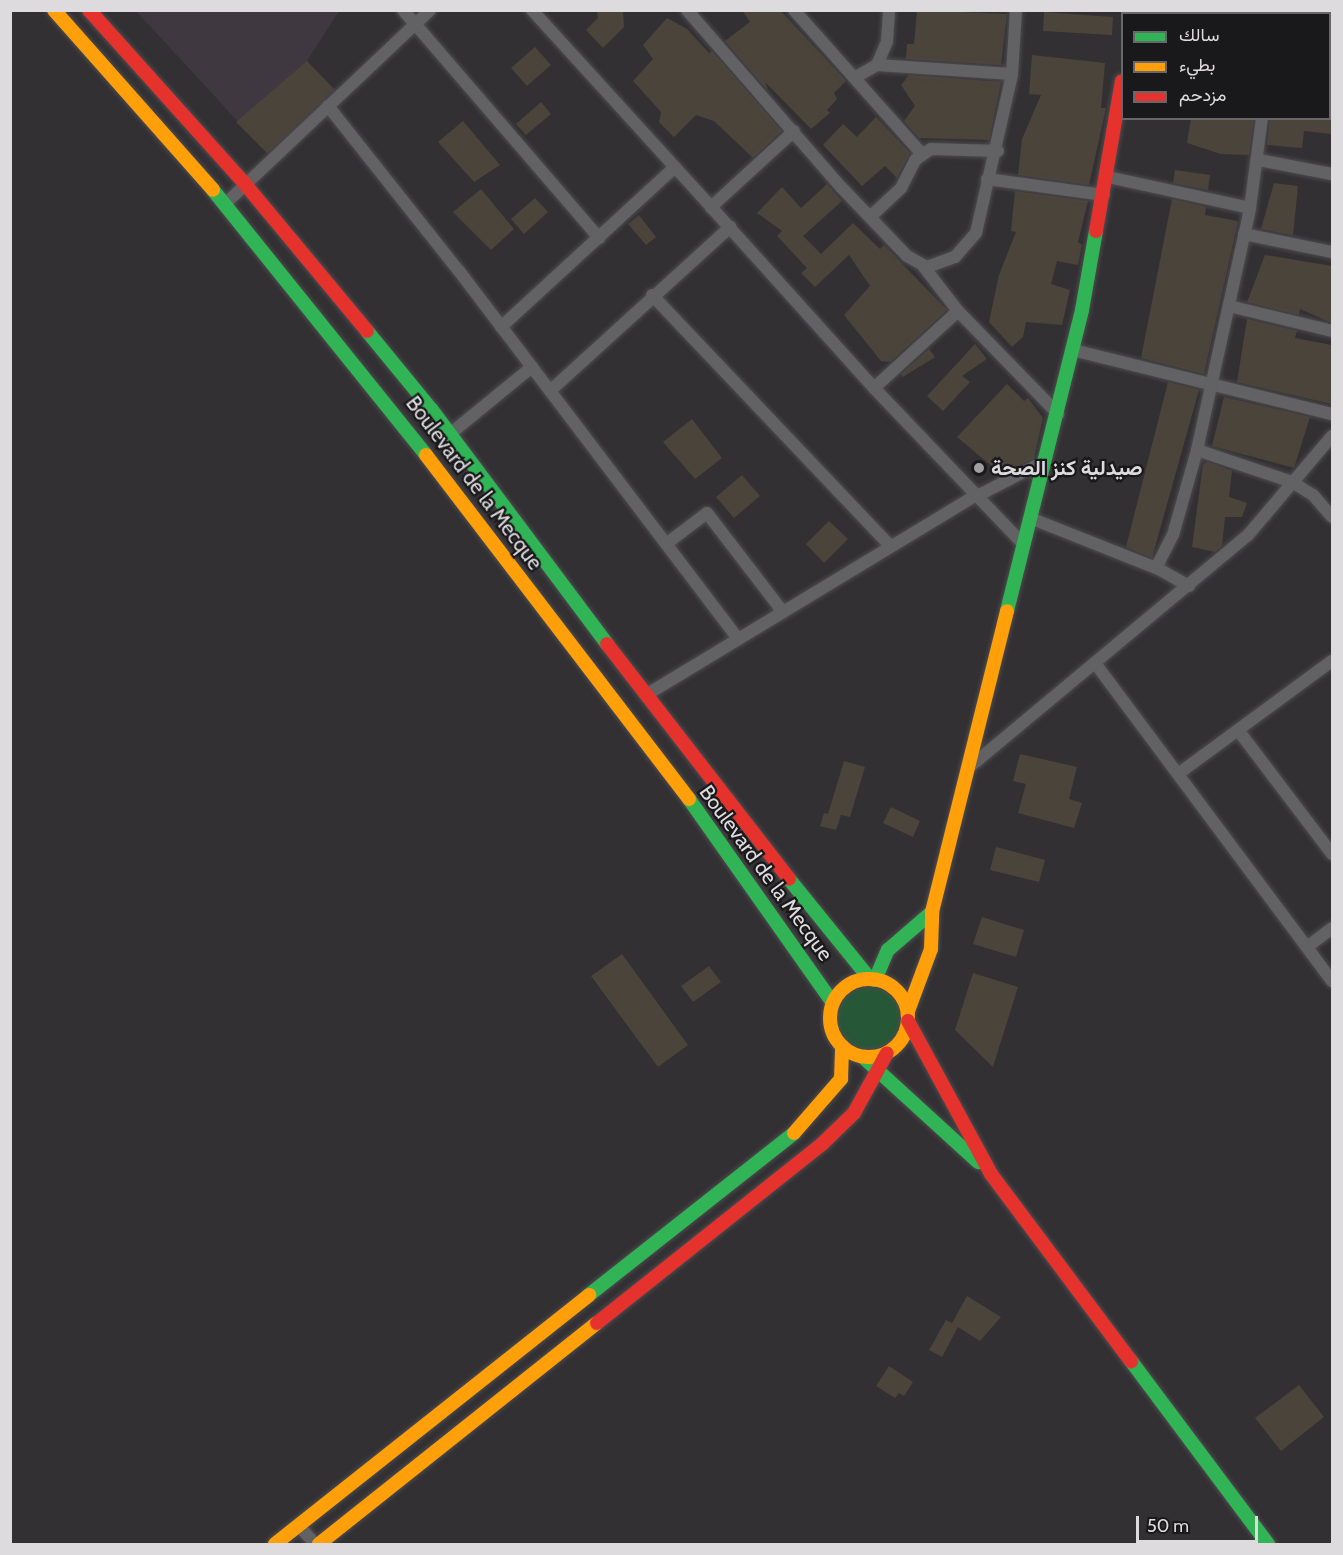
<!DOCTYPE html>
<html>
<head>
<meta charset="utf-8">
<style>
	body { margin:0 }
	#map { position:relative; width:1343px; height:1555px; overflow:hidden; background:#323033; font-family:Cabin,Vazirmatn,sans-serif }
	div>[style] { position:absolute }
	.built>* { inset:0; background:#3f3840 }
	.green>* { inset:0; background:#265837 }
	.round { border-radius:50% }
	.building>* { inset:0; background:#4b443a }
	.roads { filter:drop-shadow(0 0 2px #4d4b4e) drop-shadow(0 0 2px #4d4b4e) }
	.street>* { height:12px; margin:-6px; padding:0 6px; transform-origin:6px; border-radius:6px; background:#626163 }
	.fast>* { height:14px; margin:-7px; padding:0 7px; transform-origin:7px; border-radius:7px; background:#30b455 }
	.slow>* { height:14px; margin:-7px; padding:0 7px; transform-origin:7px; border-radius:7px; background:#ff9f0a }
	.slow>.ring { margin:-7px; padding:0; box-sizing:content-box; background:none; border:14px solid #ff9f0a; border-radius:50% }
	.jam>* { height:14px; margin:-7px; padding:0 7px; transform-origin:7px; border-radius:7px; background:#e5322d }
	.dots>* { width:16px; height:16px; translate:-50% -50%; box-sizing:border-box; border:3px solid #19181a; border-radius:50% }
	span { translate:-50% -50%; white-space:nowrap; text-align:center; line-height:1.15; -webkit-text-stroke:4.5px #19181a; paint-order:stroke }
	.poi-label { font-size:21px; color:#dddbde; font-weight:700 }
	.left { translate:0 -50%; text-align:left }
	.street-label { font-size:21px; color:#dddbde }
	.frame { position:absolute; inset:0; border:12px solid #dddbde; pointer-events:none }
	.legend { position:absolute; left:1121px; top:12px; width:210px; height:108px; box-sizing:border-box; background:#19181a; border:2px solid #676668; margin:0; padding:8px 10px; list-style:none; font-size:18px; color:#dddbde }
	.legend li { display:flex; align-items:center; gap:12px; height:30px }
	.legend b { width:30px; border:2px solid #676668 }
	.scale { position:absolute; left:1136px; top:1516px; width:122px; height:27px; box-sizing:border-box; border:3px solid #dddbde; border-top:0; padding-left:8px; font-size:18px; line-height:21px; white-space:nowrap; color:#dddbde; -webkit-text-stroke:4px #19181a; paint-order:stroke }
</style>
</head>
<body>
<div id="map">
	<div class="built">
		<div style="clip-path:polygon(136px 11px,339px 11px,307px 61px,336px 91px,269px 155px)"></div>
	</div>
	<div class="green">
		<div class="round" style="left:836px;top:987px;width:66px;height:66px"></div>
	</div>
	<div class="building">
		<div style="clip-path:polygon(597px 10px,623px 10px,624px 27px,603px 48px,586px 30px,598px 18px)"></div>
		<div style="clip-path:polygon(742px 10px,780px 10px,846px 81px,834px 93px,837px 99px,827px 110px,830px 113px,811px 129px,765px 82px,768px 91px,725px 41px,750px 22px)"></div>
		<div style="clip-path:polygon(917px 10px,1007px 14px,1001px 65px,906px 59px,907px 44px,914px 44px)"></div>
		<div style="clip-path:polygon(1044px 12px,1113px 17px,1112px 35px,1043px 31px)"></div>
		<div style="clip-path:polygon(667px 18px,687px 29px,709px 53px,712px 51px,782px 131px,753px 158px,714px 121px,696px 115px,674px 137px,659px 122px,661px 112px,633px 81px,653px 59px,643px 45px)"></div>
		<div style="clip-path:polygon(535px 47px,551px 65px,527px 86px,511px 68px)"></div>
		<div style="clip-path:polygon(1032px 55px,1105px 63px,1101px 108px,1106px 108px,1089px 185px,1018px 175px,1022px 139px,1041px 95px,1029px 94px)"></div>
		<div style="clip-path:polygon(307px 61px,334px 89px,267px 153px,236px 122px)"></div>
		<div style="clip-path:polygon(909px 75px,1001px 82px,989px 140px,919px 138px,904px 121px,915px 106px,901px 85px)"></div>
		<div style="clip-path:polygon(541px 102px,551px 114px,526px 135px,516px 124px)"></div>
		<div style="clip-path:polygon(876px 117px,910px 153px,897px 178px,885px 166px,862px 186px,823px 145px,843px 124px,857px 137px)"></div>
		<div style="clip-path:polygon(1191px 118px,1254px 118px,1249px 155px,1221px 154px,1187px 143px)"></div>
		<div style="clip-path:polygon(1270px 118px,1332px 118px,1332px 134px,1304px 131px,1302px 148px,1267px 145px)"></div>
		<div style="clip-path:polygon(463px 121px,500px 165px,474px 182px,438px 142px)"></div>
		<div style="clip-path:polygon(1175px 170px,1210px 175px,1208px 190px,1173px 183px)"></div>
		<div style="clip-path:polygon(1274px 183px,1298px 186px,1293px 235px,1261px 229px)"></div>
		<div style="clip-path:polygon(827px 184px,842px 201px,803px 236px,821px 254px,853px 223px,880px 249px,884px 245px,947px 310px,890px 362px,881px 361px,844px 315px,870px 286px,849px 255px,815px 287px,801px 273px,807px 268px,777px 236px,782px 231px,757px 213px,782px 187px,801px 208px)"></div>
		<div style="clip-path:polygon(481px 189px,514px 229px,491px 250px,453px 212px)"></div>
		<div style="clip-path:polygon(1015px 191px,1088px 201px,1078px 242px,1082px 245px,1078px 265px,1057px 261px,1051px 284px,1070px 290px,1062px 325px,1026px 322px,1023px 337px,1012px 347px,989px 322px,999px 275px,1016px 232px,1011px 231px)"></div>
		<div style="clip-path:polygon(535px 198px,548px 212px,524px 234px,511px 219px)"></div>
		<div style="clip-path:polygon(1172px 199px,1206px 207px,1205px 215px,1238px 221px,1204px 374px,1141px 358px)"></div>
		<div style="clip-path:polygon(639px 215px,656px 237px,646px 245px,628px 224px)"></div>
		<div style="clip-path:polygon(1265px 255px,1332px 266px,1332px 323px,1300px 309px,1299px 315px,1247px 302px)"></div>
		<div style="clip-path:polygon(1247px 319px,1297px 331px,1295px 338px,1332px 345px,1332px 404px,1237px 382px)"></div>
		<div style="clip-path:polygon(975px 344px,987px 359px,962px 376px,970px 382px,943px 411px,927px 396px)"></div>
		<div style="clip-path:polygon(929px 349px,935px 357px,903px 377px,901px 374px)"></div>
		<div style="clip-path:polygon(1168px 382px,1199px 390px,1152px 558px,1126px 547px)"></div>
		<div style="clip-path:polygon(1007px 384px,1024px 401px,1028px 398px,1043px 418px,1034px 458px,1001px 474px,957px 437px)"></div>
		<div style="clip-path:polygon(1224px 397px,1310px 417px,1294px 468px,1212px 446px)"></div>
		<div style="clip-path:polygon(692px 419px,722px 458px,695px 479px,663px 442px)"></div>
		<div style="clip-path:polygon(1208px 462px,1232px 471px,1229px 497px,1247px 503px,1242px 517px,1225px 517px,1222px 546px,1215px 552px,1192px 547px,1203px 464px)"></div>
		<div style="clip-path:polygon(742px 475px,760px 496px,734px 518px,716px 497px)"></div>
		<div style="clip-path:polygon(829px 521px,848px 539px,824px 563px,806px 544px)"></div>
		<div style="clip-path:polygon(1020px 754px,1077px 767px,1069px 799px,1082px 803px,1074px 828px,1018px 813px,1026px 784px,1013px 781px)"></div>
		<div style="clip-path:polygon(844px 761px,865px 767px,850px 817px,841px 815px,836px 830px,820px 826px,824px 813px,828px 814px)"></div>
		<div style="clip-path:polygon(891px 807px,920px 821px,913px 837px,883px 823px)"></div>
		<div style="clip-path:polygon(996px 847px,1045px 860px,1039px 882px,990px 870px)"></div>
		<div style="clip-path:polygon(982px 917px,1024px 930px,1016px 957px,973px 944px)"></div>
		<div style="clip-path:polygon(622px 954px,688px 1045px,658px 1067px,591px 976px)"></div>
		<div style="clip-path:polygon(709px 966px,721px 982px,693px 1002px,681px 986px)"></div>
		<div style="clip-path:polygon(973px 973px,1018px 987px,993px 1067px,955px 1030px)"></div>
		<div style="clip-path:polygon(967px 1296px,1001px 1317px,980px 1341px,958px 1327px,942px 1357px,929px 1350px,946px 1320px,952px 1323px)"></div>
		<div style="clip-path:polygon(889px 1366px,913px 1382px,904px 1396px,899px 1393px,895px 1398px,876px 1386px)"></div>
		<div style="clip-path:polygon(1299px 1385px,1324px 1417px,1281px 1451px,1255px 1418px)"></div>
	</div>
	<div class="roads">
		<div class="street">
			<div style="left:403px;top:10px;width:301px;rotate:49.3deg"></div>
			<div style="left:532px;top:10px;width:266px;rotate:47.7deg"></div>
			<div style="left:687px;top:10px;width:235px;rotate:49deg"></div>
			<div style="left:841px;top:187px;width:95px;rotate:46.3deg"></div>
			<div style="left:907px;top:256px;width:23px;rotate:29deg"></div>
			<div style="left:927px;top:267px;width:30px;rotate:-20deg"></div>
			<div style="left:955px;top:257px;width:32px;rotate:-49deg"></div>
			<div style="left:976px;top:233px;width:163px;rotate:-77.2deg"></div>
			<div style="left:1012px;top:74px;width:64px;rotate:-86.4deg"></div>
			<div style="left:794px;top:10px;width:193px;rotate:48.4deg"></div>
			<div style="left:1276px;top:14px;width:4px;rotate:-76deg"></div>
			<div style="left:877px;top:65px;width:135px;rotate:3.8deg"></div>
			<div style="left:856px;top:77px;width:24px;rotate:-30deg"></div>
			<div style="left:877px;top:65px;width:26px;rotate:-67deg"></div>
			<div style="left:887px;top:41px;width:31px;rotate:-86deg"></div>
			<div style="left:1330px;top:98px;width:2px"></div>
			<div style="left:328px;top:106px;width:211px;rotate:51.6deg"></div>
			<div style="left:459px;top:271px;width:462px;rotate:52.8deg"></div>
			<div style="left:794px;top:131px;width:113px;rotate:137.5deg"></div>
			<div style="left:711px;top:207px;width:244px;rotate:48deg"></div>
			<div style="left:874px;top:388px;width:216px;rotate:46.3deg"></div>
			<div style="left:1259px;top:160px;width:74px;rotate:10.9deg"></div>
			<div style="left:1108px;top:177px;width:145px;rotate:12.3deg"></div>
			<div style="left:987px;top:179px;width:118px;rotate:7.8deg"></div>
			<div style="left:225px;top:204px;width:282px;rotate:-43.4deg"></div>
			<div style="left:870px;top:217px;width:42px;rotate:-43.1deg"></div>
			<div style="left:901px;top:188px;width:31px;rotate:-63deg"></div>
			<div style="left:915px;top:160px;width:19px;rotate:-35deg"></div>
			<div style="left:931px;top:149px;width:67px;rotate:1.7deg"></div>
			<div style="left:1244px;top:234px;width:90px;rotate:11.6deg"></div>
			<div style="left:924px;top:267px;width:56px;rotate:52.3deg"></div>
			<div style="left:958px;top:311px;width:144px;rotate:45.8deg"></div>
			<div style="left:652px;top:295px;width:347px;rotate:46.5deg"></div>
			<div style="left:1229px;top:306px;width:106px;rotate:13.6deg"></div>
			<div style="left:501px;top:327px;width:236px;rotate:-42.6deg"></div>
			<div style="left:1073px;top:350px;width:267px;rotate:13.9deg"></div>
			<div style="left:874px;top:388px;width:114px;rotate:-42.5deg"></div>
			<div style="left:550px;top:391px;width:244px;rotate:-42.3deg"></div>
			<div style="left:450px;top:434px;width:106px;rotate:-39.3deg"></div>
			<div style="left:1197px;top:450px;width:100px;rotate:18.6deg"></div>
			<div style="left:1292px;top:482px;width:25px;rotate:32deg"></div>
			<div style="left:1313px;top:495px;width:29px;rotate:49deg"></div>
			<div style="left:979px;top:495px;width:72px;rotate:-27.3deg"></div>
			<div style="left:1030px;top:518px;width:136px;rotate:21.6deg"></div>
			<div style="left:666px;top:544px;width:51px;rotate:-37.1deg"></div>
			<div style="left:707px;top:513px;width:125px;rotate:52.5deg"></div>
			<div style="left:1189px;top:586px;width:38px;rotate:-151deg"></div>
			<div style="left:1156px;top:568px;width:37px;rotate:-63deg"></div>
			<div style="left:1173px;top:535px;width:88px;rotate:-74.2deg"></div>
			<div style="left:1197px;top:450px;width:248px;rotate:-77.6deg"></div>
			<div style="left:1250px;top:208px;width:91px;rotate:-82.4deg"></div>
			<div style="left:1095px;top:663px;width:397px;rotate:53.3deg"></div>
			<div style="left:646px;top:695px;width:386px;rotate:-31.2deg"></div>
			<div style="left:1238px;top:730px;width:156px;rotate:52.8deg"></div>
			<div style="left:972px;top:765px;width:359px;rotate:-39.8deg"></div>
			<div style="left:1248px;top:535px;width:130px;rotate:-49.7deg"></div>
			<div style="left:1178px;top:774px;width:191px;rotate:-36.3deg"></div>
			<div style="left:1307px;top:947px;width:31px;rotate:-37deg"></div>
			<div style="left:299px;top:1526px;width:24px;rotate:48deg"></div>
		</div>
		<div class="fast">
			<div style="left:1133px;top:10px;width:4px;rotate:90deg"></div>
			<div style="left:213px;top:190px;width:340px;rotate:51.2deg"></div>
			<div style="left:367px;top:331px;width:102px;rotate:50.6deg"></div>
			<div style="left:432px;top:410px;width:292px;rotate:53.2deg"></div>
			<div style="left:1007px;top:611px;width:310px;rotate:-76deg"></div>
			<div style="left:1082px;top:310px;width:80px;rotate:-80deg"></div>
			<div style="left:689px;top:799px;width:250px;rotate:54.8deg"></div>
			<div style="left:789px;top:879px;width:129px;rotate:51deg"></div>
			<div style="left:875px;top:980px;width:33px;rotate:-67deg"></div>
			<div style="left:888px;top:950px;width:58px;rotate:-40.8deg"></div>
			<div style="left:863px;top:1057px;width:156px;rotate:42.4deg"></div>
			<div style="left:589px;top:1295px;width:261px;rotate:-38.3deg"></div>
			<div style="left:1131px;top:1361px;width:229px;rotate:53.2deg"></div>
		</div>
		<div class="slow">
			<div style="left:54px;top:10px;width:240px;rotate:48.5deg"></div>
			<div style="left:426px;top:455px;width:433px;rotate:52.6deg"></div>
			<div class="ring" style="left:830px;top:979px;width:64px;height:64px"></div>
			<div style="left:908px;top:1011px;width:66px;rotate:-69.6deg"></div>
			<div style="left:931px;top:949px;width:37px;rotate:-88deg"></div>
			<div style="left:932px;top:912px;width:310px;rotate:-76deg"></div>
			<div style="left:794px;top:1133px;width:72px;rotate:-49deg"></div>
			<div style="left:841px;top:1079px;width:33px;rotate:-88deg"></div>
			<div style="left:275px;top:1544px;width:401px;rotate:-38.4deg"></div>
			<div style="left:319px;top:1544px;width:355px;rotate:-38.5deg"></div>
		</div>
		<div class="jam">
			<div style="left:89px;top:10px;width:234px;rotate:48.1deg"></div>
			<div style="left:245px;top:184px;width:191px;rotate:50.3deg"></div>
			<div style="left:1096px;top:231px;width:152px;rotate:-80.2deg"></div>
			<div style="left:607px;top:644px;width:297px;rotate:52.2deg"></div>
			<div style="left:908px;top:1021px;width:174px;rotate:61.5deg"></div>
			<div style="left:991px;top:1174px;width:234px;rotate:53.2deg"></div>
			<div style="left:597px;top:1323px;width:288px;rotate:-38.5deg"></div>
			<div style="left:822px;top:1144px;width:45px;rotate:-44.1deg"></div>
			<div style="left:854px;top:1113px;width:68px;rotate:-61.2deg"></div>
		</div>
	</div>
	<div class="dots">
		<div style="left:979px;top:468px;background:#a19fa2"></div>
	</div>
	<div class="poi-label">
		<span class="left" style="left:991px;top:468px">صيدلية كنز الصحة</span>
	</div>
	<div class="street-label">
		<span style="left:474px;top:483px;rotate:53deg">Boulevard de la Mecque</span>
		<span style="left:766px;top:873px;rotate:54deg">Boulevard de la Mecque</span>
	</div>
	<div class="frame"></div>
	<ul class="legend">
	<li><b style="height:8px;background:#30b455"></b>سالك</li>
	<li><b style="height:8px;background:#ff9f0a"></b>بطيء</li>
	<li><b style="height:8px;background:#e5322d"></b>مزدحم</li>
	</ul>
	<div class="scale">50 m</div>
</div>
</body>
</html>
